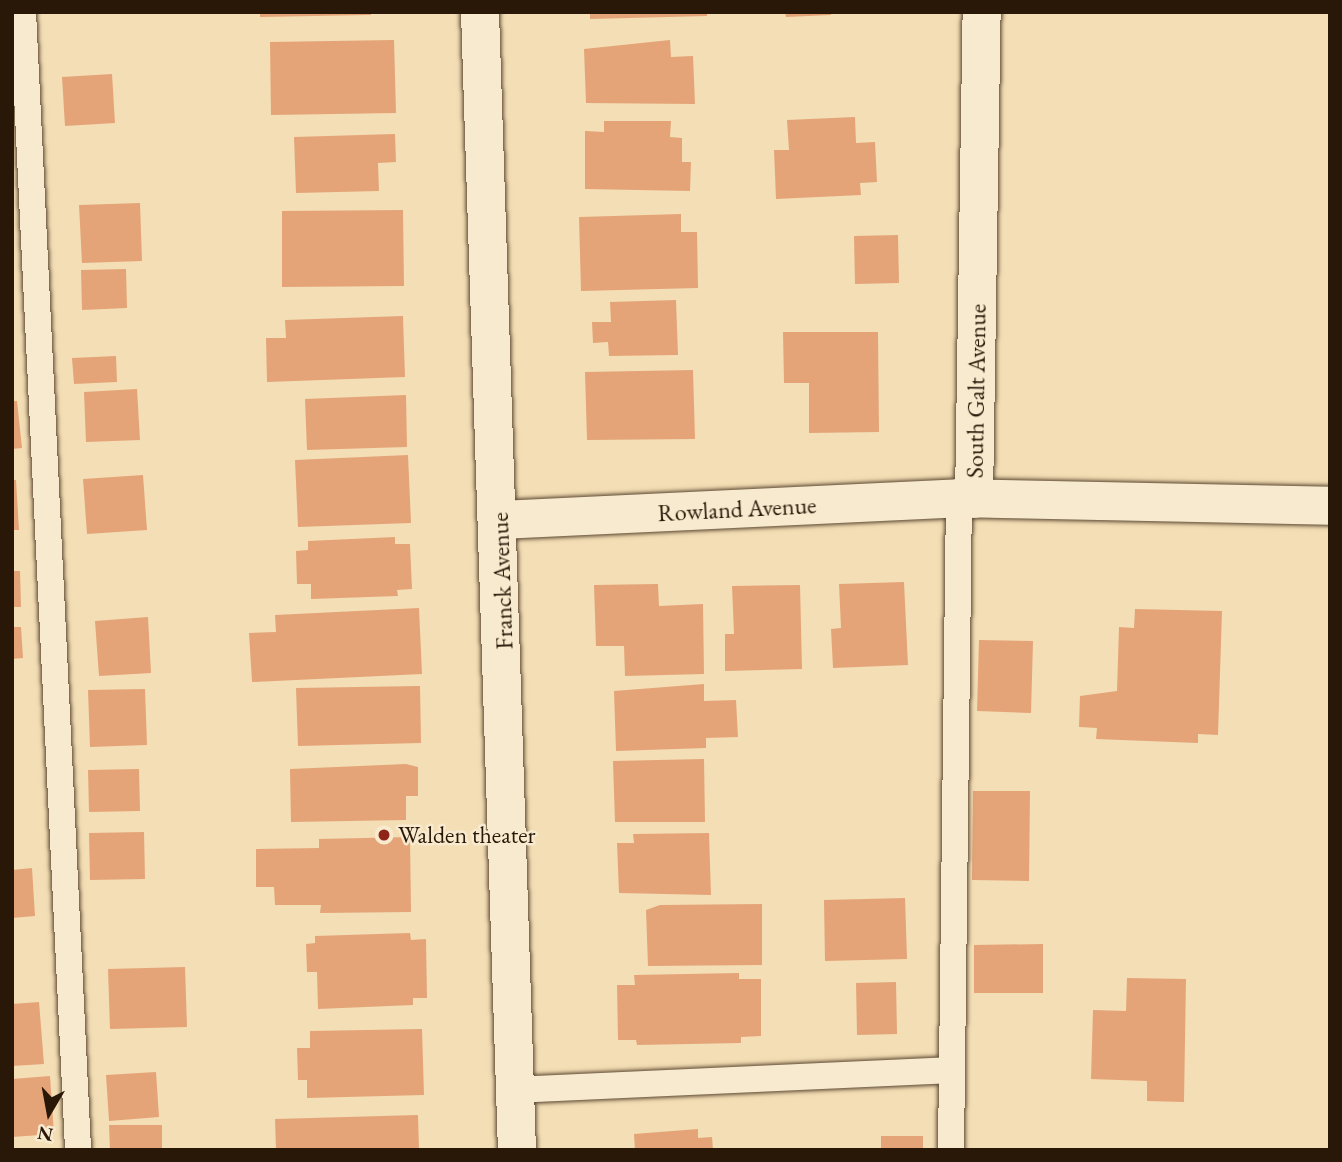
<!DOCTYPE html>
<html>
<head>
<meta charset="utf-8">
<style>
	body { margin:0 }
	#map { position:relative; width:1342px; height:1162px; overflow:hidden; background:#f4deb5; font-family:"EB Garamond",serif }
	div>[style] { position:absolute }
	.building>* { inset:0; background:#e4a478 }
	.roads { filter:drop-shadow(0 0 2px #5c4932) drop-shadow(0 0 2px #5c4932) }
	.service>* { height:26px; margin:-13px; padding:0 13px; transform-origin:13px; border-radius:13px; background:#f8eacf }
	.minor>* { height:38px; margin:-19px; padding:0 19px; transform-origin:19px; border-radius:19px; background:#f8eacf }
	.dots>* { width:19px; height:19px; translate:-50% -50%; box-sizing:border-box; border:4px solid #f8eacf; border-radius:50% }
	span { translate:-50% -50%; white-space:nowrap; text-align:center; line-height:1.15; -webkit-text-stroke:5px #f8eacf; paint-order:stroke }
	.street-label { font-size:24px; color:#291707 }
	.poi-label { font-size:24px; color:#291707 }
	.left { translate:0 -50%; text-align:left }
	.frame { position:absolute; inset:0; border:14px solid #291707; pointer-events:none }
	.north { position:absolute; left:14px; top:1078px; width:70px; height:70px; -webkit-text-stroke:5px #f8eacf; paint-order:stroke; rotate:190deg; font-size:19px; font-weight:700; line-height:28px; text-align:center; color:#291707 }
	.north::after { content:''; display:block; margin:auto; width:24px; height:32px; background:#291707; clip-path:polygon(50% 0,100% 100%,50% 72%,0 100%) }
</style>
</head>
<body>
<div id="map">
	<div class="building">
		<div style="clip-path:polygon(260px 12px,371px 12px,371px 15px,260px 17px)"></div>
		<div style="clip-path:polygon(590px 12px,707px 12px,707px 16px,590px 19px)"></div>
		<div style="clip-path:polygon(785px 12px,831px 12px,831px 15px,786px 17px)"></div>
		<div style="clip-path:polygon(394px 40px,396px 113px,271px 115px,270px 42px)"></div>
		<div style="clip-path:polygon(670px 40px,671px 57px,693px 56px,695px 104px,586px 103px,584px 49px)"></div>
		<div style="clip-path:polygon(112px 74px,115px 123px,65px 126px,62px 77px)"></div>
		<div style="clip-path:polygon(855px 117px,856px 143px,875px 142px,877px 182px,860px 183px,861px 195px,776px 199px,774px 150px,789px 150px,787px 120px)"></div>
		<div style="clip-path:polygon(604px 121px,671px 121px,670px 137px,682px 138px,682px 162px,691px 162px,690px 191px,585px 189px,585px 131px,604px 132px)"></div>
		<div style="clip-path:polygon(395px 134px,396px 162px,378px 163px,379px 191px,296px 193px,294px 137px)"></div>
		<div style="clip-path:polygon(140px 203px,142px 261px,82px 263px,79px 205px)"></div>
		<div style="clip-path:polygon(403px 210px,404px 286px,282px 287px,282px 211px)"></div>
		<div style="clip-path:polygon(681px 214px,681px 232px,697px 232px,698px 288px,581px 291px,579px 217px)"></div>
		<div style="clip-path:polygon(898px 235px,899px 283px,855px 284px,854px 236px)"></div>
		<div style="clip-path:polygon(126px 269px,127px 308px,82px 310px,81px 270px)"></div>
		<div style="clip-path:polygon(676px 300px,678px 355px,609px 356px,608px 342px,593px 343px,592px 322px,611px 322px,610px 302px)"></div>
		<div style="clip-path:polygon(403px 316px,405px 377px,267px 382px,266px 338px,286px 338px,285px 320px)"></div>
		<div style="clip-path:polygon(783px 332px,878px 332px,879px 432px,809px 433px,809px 383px,784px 383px)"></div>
		<div style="clip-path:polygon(116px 356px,117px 382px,74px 384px,72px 358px)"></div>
		<div style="clip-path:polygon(693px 370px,695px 439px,587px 440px,585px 372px)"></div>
		<div style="clip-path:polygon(137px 389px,140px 440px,86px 442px,84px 392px)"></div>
		<div style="clip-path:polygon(406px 395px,407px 447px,307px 450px,305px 399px)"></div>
		<div style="clip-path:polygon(12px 401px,17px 401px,22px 448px,12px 449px)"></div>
		<div style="clip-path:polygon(408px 455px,411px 523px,298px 527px,295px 460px)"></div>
		<div style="clip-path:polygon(143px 475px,147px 530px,87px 534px,83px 479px)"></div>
		<div style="clip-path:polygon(12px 480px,16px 480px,19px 530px,12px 530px)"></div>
		<div style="clip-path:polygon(395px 537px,395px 544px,410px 544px,412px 589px,397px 590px,398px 596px,311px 599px,311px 584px,297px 584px,296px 551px,308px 550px,308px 541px)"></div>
		<div style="clip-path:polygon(12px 571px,20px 571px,21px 607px,12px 607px)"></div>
		<div style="clip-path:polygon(904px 582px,908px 665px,833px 668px,831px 629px,841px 628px,839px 584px)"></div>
		<div style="clip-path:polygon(658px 584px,659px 606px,703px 604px,704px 674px,625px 676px,624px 646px,596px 646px,594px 585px)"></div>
		<div style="clip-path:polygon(800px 585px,802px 669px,725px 671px,725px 634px,734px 634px,732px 586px)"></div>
		<div style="clip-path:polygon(419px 608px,422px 674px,252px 682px,249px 633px,276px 632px,275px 615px)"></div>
		<div style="clip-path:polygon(1135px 609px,1222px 611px,1218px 735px,1198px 734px,1198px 743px,1096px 739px,1097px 728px,1079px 727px,1080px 696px,1117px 691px,1119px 627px,1134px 628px)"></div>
		<div style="clip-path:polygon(148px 617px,151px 673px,99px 676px,95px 621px)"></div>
		<div style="clip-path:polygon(12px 627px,21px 627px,23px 658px,12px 659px)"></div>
		<div style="clip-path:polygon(979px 640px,1033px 641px,1031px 713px,977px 711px)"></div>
		<div style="clip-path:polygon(704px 684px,704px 701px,736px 700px,738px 737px,706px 738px,706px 748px,616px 751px,614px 691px)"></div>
		<div style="clip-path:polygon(420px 686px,421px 743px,298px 746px,296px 688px)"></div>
		<div style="clip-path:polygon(145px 689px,147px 745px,90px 747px,88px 690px)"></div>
		<div style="clip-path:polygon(704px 759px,705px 822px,615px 822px,613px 761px)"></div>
		<div style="clip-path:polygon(406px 764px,418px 767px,418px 796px,406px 796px,406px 820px,291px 822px,290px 769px)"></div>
		<div style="clip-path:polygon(139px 769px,140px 811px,89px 812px,88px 770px)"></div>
		<div style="clip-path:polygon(973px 791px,1030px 791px,1029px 881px,972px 880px)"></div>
		<div style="clip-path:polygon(144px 832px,145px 879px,90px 880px,89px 833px)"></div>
		<div style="clip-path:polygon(709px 833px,711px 895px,619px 893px,617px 843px,634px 843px,633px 834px)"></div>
		<div style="clip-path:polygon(410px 837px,411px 912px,320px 913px,321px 905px,275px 905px,274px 887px,256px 887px,256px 849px,319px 848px,319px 839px)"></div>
		<div style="clip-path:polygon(32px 868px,35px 916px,12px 918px,12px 870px)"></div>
		<div style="clip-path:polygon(905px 898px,907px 959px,825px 961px,824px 900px)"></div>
		<div style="clip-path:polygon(762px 904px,762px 965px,648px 966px,646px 910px,660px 905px)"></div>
		<div style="clip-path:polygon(410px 933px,411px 940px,426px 939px,427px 998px,413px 998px,413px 1005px,318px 1009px,317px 972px,307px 972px,306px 944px,315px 943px,315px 936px)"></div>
		<div style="clip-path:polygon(1043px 944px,1043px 993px,974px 993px,974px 945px)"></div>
		<div style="clip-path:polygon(185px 967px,187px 1027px,110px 1029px,108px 969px)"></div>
		<div style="clip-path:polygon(739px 973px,739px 979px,761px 979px,761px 1036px,741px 1037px,741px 1043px,637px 1045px,636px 1040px,618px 1040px,617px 985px,635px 985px,634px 975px)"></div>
		<div style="clip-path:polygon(1127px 978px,1186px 979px,1184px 1102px,1147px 1101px,1147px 1081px,1091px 1079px,1093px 1010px,1126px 1011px)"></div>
		<div style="clip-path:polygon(896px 982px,897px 1034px,857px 1035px,856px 983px)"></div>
		<div style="clip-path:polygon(39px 1002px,44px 1064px,12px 1066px,12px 1004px)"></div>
		<div style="clip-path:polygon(422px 1029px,424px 1095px,307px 1098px,307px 1080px,298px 1080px,297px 1048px,310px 1048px,310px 1031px)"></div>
		<div style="clip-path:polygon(156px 1072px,159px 1117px,109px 1121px,106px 1075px)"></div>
		<div style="clip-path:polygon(50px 1076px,54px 1134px,12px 1137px,12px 1079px)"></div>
		<div style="clip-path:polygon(418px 1115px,419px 1150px,276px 1150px,275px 1119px)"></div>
		<div style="clip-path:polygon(109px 1125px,162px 1125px,162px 1150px,110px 1150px)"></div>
		<div style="clip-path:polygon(698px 1129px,698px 1138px,712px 1137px,713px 1150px,635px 1150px,634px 1134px)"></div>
		<div style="clip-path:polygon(881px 1136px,923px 1136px,923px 1150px,881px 1150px)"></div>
	</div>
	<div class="roads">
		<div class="service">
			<div style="left:23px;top:12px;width:1139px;rotate:87.23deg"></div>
			<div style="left:515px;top:1090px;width:437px;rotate:-2.6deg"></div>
			<div style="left:951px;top:1150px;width:652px;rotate:-89.3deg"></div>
		</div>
		<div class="minor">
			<div style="left:480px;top:12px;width:1139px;rotate:88.14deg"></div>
			<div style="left:974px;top:499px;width:487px;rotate:-89.1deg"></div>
			<div style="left:500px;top:520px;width:460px;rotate:-2.7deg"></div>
			<div style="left:959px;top:498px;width:371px;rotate:1.2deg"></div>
		</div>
	</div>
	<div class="dots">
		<div style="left:384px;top:835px;background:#8f2418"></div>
	</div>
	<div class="street-label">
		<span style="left:976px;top:391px;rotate:-89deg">South Galt Avenue</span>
		<span style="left:737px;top:509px;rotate:-3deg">Rowland Avenue</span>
		<span style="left:502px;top:581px;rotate:-92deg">Franck Avenue</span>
	</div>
	<div class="poi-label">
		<span class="left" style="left:398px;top:835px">Walden theater</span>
	</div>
	<div class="frame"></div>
	<div class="north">N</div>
</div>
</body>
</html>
